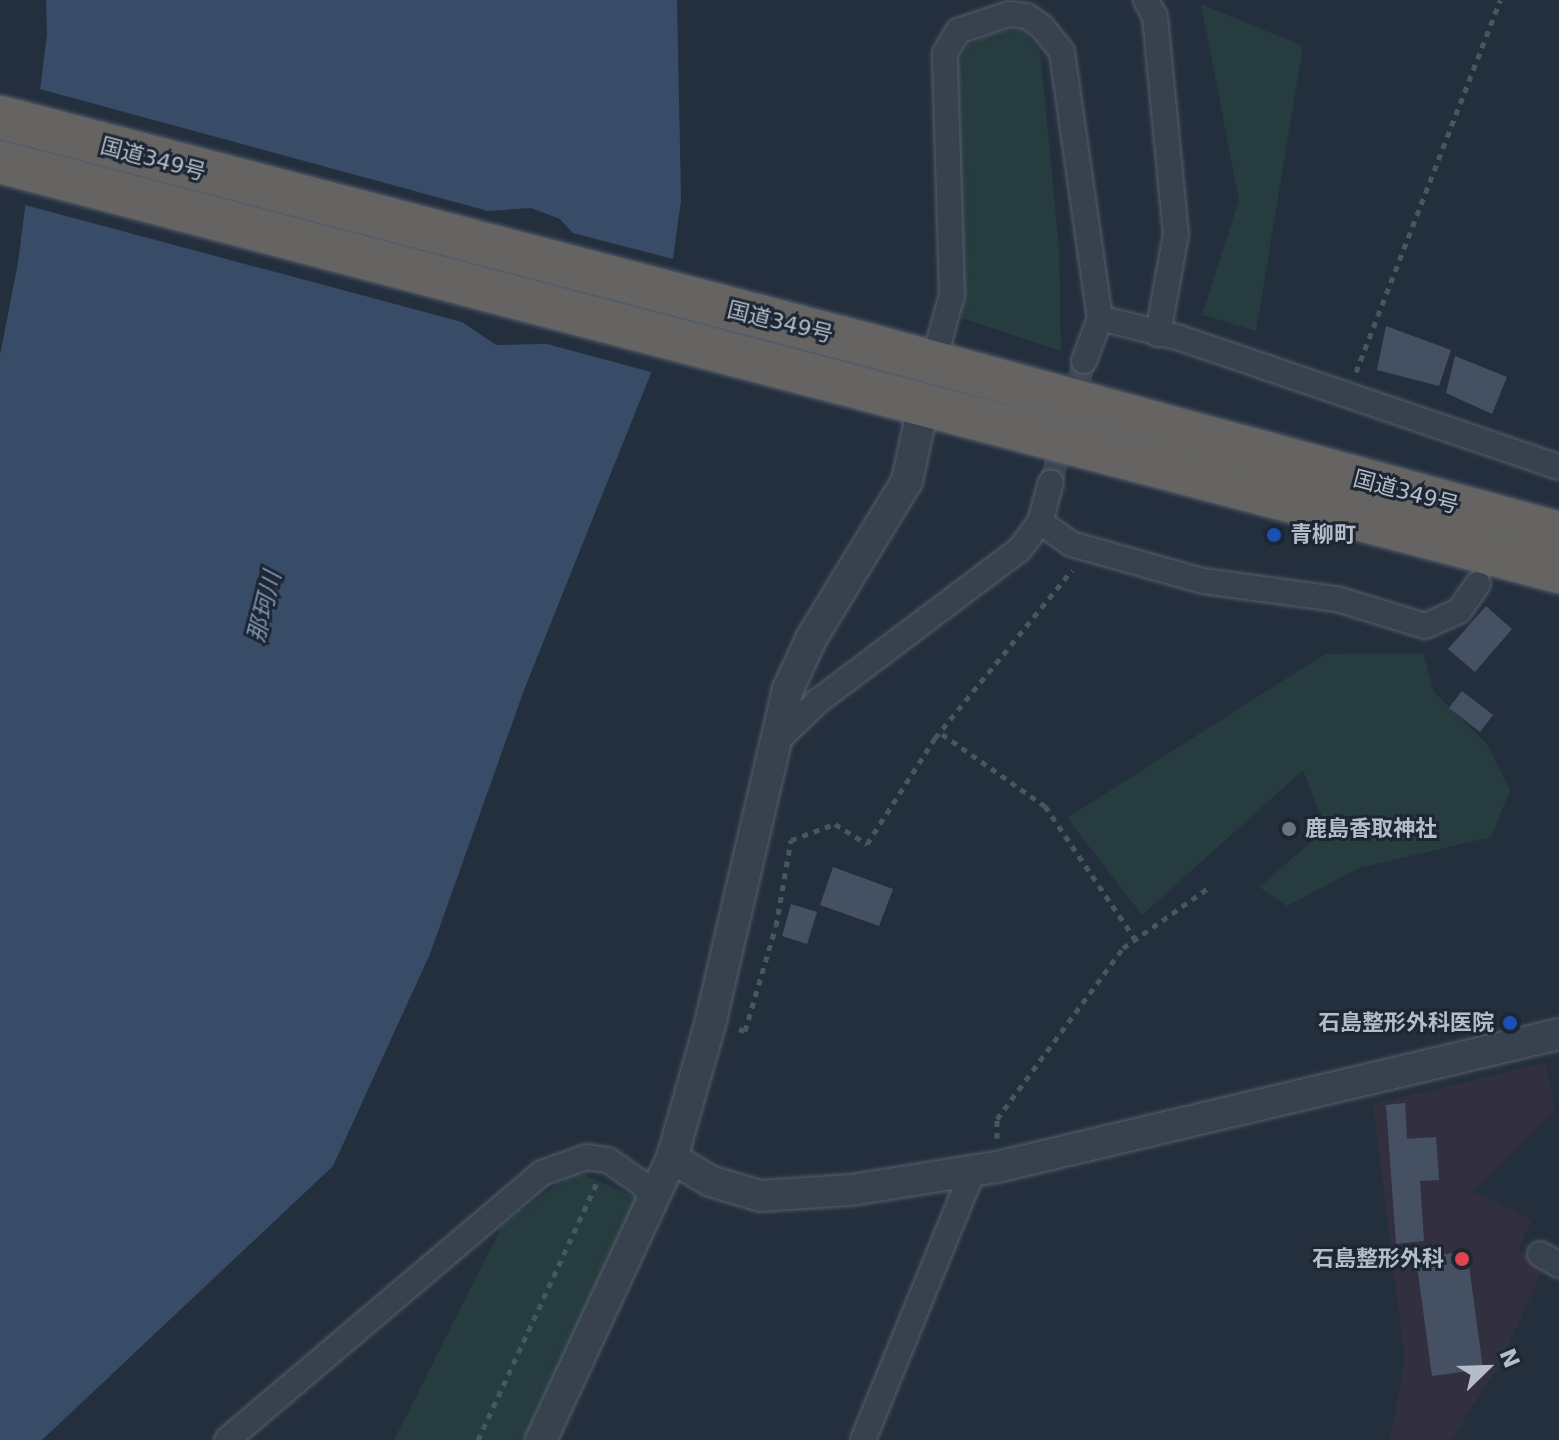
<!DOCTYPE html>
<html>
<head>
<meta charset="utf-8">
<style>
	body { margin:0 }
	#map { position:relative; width:1559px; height:1440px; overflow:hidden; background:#242f3e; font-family:"DejaVu Sans","Noto Sans JP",sans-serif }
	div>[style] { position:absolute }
	.medical>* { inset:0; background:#32303f }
	.green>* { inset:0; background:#263c3f }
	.water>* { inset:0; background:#394c67 }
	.pier>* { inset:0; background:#242f3e }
	.building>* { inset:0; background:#455162 }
	.minor-tunnel>* { height:24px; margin-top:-12px; transform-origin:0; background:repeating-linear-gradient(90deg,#3a4453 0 24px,transparent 0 36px) }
	.path>* { height:5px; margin-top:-2.5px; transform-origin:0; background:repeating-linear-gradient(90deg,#44595c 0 6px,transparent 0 12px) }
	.roads { filter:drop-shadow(0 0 2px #565f6c) drop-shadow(0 0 2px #565f6c) }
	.minor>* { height:24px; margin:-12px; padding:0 12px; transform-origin:12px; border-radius:12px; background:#38414e }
	.tertiary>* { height:30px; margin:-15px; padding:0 15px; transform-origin:15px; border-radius:15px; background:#38414e }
	.trunk>* { height:42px; margin:-21px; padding:0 21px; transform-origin:21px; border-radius:21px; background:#656462 }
	.dots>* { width:22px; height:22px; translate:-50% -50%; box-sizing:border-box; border:4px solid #1d2633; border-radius:50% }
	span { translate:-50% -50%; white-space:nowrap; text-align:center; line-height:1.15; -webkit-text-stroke:6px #1d2633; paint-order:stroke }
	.street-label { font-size:22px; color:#b4bcc9 }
	.poi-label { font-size:22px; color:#b4bcc9; font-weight:700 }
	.left { translate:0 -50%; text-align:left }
	.right { translate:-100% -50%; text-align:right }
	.water-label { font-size:24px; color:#7c92b1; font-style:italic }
	.north { position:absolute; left:1447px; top:1328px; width:80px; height:80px; -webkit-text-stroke:6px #1d2633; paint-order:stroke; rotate:67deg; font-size:22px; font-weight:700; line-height:32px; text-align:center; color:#b4bcc9 }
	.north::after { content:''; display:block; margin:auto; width:28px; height:36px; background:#b4bcc9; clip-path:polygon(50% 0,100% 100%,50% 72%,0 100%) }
</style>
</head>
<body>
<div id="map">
	<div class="medical">
		<div style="clip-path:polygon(1546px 1063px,1555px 1109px,1472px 1191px,1532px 1220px,1518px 1250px,1544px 1267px,1498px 1367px,1451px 1440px,1390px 1440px,1405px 1359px,1373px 1104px)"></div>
	</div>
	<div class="green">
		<div style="clip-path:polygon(1201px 4px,1303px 46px,1256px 331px,1202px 315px,1239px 200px)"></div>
		<div style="clip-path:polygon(1021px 29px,1040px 50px,1059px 247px,1061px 351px,962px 318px,953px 77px,966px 46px,992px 33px)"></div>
		<div style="clip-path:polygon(1423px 653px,1434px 692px,1487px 744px,1510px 790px,1491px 837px,1359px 868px,1287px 906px,1259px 887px,1326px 829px,1303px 770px,1142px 915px,1067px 818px,1325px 654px)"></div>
		<div style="clip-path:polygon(576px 1171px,641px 1200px,526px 1440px,394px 1440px,503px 1224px)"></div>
	</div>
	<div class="water">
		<div style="clip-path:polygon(46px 0,677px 0,681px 200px,661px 348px,524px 690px,430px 954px,333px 1166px,42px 1440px,0 1440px,0 355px,18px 263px,47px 35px)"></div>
	</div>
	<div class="pier">
		<div style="clip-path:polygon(36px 88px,488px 211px,531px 208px,560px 219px,573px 233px,677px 260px,665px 348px,655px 373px,547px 344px,496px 345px,462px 322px,21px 204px)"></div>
	</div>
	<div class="building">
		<div style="clip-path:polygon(1386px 326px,1451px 350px,1439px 386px,1377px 370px)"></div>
		<div style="clip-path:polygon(1455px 356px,1507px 377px,1492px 414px,1446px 393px)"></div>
		<div style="clip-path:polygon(1486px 606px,1512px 629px,1475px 672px,1448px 649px)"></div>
		<div style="clip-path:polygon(1462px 691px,1493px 715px,1480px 732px,1449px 708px)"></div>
		<div style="clip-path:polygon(833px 867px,893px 889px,879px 926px,820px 905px)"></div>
		<div style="clip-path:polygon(791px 904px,817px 912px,807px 944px,782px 936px)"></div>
		<div style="clip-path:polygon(1405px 1103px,1407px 1139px,1436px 1137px,1439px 1180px,1420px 1181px,1424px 1241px,1396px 1244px,1386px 1105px)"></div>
		<div style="clip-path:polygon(1467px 1251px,1483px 1369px,1432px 1376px,1416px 1258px)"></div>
	</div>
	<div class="minor-tunnel">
		<div style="left:1051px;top:482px;width:125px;rotate:-74.7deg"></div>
	</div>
	<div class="path">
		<div style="left:1356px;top:372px;width:399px;rotate:-68.8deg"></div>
		<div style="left:942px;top:734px;width:126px;rotate:35deg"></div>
		<div style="left:1045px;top:806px;width:164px;rotate:55.9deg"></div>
		<div style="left:739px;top:1029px;width:6px;rotate:18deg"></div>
		<div style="left:745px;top:1031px;width:109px;rotate:-73.6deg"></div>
		<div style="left:776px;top:926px;width:87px;rotate:-80.1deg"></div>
		<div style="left:791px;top:840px;width:47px;rotate:-20deg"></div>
		<div style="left:835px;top:824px;width:38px;rotate:32deg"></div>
		<div style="left:867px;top:844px;width:126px;rotate:-57.3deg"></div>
		<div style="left:935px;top:738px;width:217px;rotate:-50.8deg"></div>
		<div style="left:997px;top:1138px;width:19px;rotate:-90deg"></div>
		<div style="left:997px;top:1119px;width:212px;rotate:-53.6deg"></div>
		<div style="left:1123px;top:948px;width:103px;rotate:-35.1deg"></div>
		<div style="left:478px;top:1440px;width:283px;rotate:-65.2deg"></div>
	</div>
	<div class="roads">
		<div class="minor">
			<div style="left:1146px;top:0;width:19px;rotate:62deg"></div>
			<div style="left:1155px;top:17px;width:218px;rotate:84.5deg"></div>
			<div style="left:1176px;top:234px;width:102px;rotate:100.2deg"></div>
			<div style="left:1100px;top:318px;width:82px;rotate:14deg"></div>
			<div style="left:1180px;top:338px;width:400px;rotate:18.8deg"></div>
			<div style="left:931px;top:371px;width:79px;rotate:-74.6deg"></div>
			<div style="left:952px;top:295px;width:242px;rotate:-91.7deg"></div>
			<div style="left:945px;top:53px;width:26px;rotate:-59deg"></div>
			<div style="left:958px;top:31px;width:54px;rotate:-18.4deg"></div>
			<div style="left:1009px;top:14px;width:18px;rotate:6deg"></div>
			<div style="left:1027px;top:16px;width:19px;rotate:36deg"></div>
			<div style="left:1042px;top:27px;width:32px;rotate:51deg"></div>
			<div style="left:1062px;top:52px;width:269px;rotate:81.9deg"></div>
			<div style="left:1100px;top:318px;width:46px;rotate:110.4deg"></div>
			<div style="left:1040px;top:522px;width:38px;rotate:35deg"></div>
			<div style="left:1071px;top:544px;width:137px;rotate:15.7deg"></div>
			<div style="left:1203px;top:581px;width:135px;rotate:7.7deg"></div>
			<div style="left:1337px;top:599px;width:92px;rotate:17.1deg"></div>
			<div style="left:1425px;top:626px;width:37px;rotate:-24deg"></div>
			<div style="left:1459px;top:611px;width:33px;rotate:-55deg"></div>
			<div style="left:775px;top:743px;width:59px;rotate:-44.3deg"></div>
			<div style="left:817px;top:702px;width:253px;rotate:-37deg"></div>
			<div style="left:1019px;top:550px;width:35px;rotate:-53deg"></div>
			<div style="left:1040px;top:522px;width:41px;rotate:-74.6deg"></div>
			<div style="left:1540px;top:1254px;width:22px;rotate:30deg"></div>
			<div style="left:227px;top:1440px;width:413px;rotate:-40.3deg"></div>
			<div style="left:542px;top:1173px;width:47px;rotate:-20deg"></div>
			<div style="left:586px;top:1157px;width:22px;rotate:8deg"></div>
			<div style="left:608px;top:1160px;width:39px;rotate:35deg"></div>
			<div style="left:640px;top:1182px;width:22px;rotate:51deg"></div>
			<div style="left:863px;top:1440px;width:288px;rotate:-67.8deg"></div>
		</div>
		<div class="tertiary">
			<div style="left:923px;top:407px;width:76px;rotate:102.2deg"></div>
			<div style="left:907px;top:481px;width:183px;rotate:121.3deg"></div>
			<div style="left:812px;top:637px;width:57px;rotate:114.8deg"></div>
			<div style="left:788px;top:689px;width:341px;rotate:103.1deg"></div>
			<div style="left:711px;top:1021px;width:142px;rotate:105.9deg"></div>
			<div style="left:672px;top:1158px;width:44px;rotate:31.2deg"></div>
			<div style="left:710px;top:1181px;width:52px;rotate:16.7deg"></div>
			<div style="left:760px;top:1196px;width:91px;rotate:-3.8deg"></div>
			<div style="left:851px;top:1190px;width:148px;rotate:-9deg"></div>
			<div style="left:997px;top:1167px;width:578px;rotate:-13.31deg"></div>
			<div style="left:541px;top:1440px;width:311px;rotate:-65.1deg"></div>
		</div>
		<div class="trunk">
			<div style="left:0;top:117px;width:895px;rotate:14.69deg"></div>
			<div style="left:866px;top:344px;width:718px;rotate:15.26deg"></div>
			<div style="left:0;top:162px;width:1612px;rotate:14.73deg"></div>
		</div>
	</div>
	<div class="dots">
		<div style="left:1274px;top:535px;background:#1a4fb4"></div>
		<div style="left:1289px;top:829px;background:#6b7280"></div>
		<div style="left:1510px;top:1023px;background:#1a4fb4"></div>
		<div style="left:1462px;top:1259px;background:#e0444e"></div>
	</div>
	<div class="street-label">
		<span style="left:153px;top:159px;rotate:15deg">国道349号</span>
		<span style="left:780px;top:322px;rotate:14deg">国道349号</span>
		<span style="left:1406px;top:492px;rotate:15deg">国道349号</span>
	</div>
	<div class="poi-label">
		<span class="left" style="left:1290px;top:535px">青柳町</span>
		<span class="left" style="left:1305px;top:829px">鹿島香取神社</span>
		<span class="right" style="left:1494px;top:1023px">石島整形外科医院</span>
		<span class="right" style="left:1444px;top:1259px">石島整形外科</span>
	</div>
	<div class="water-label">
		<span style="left:265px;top:607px;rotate:-76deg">那珂川</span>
	</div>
	<div class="north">N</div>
</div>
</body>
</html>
